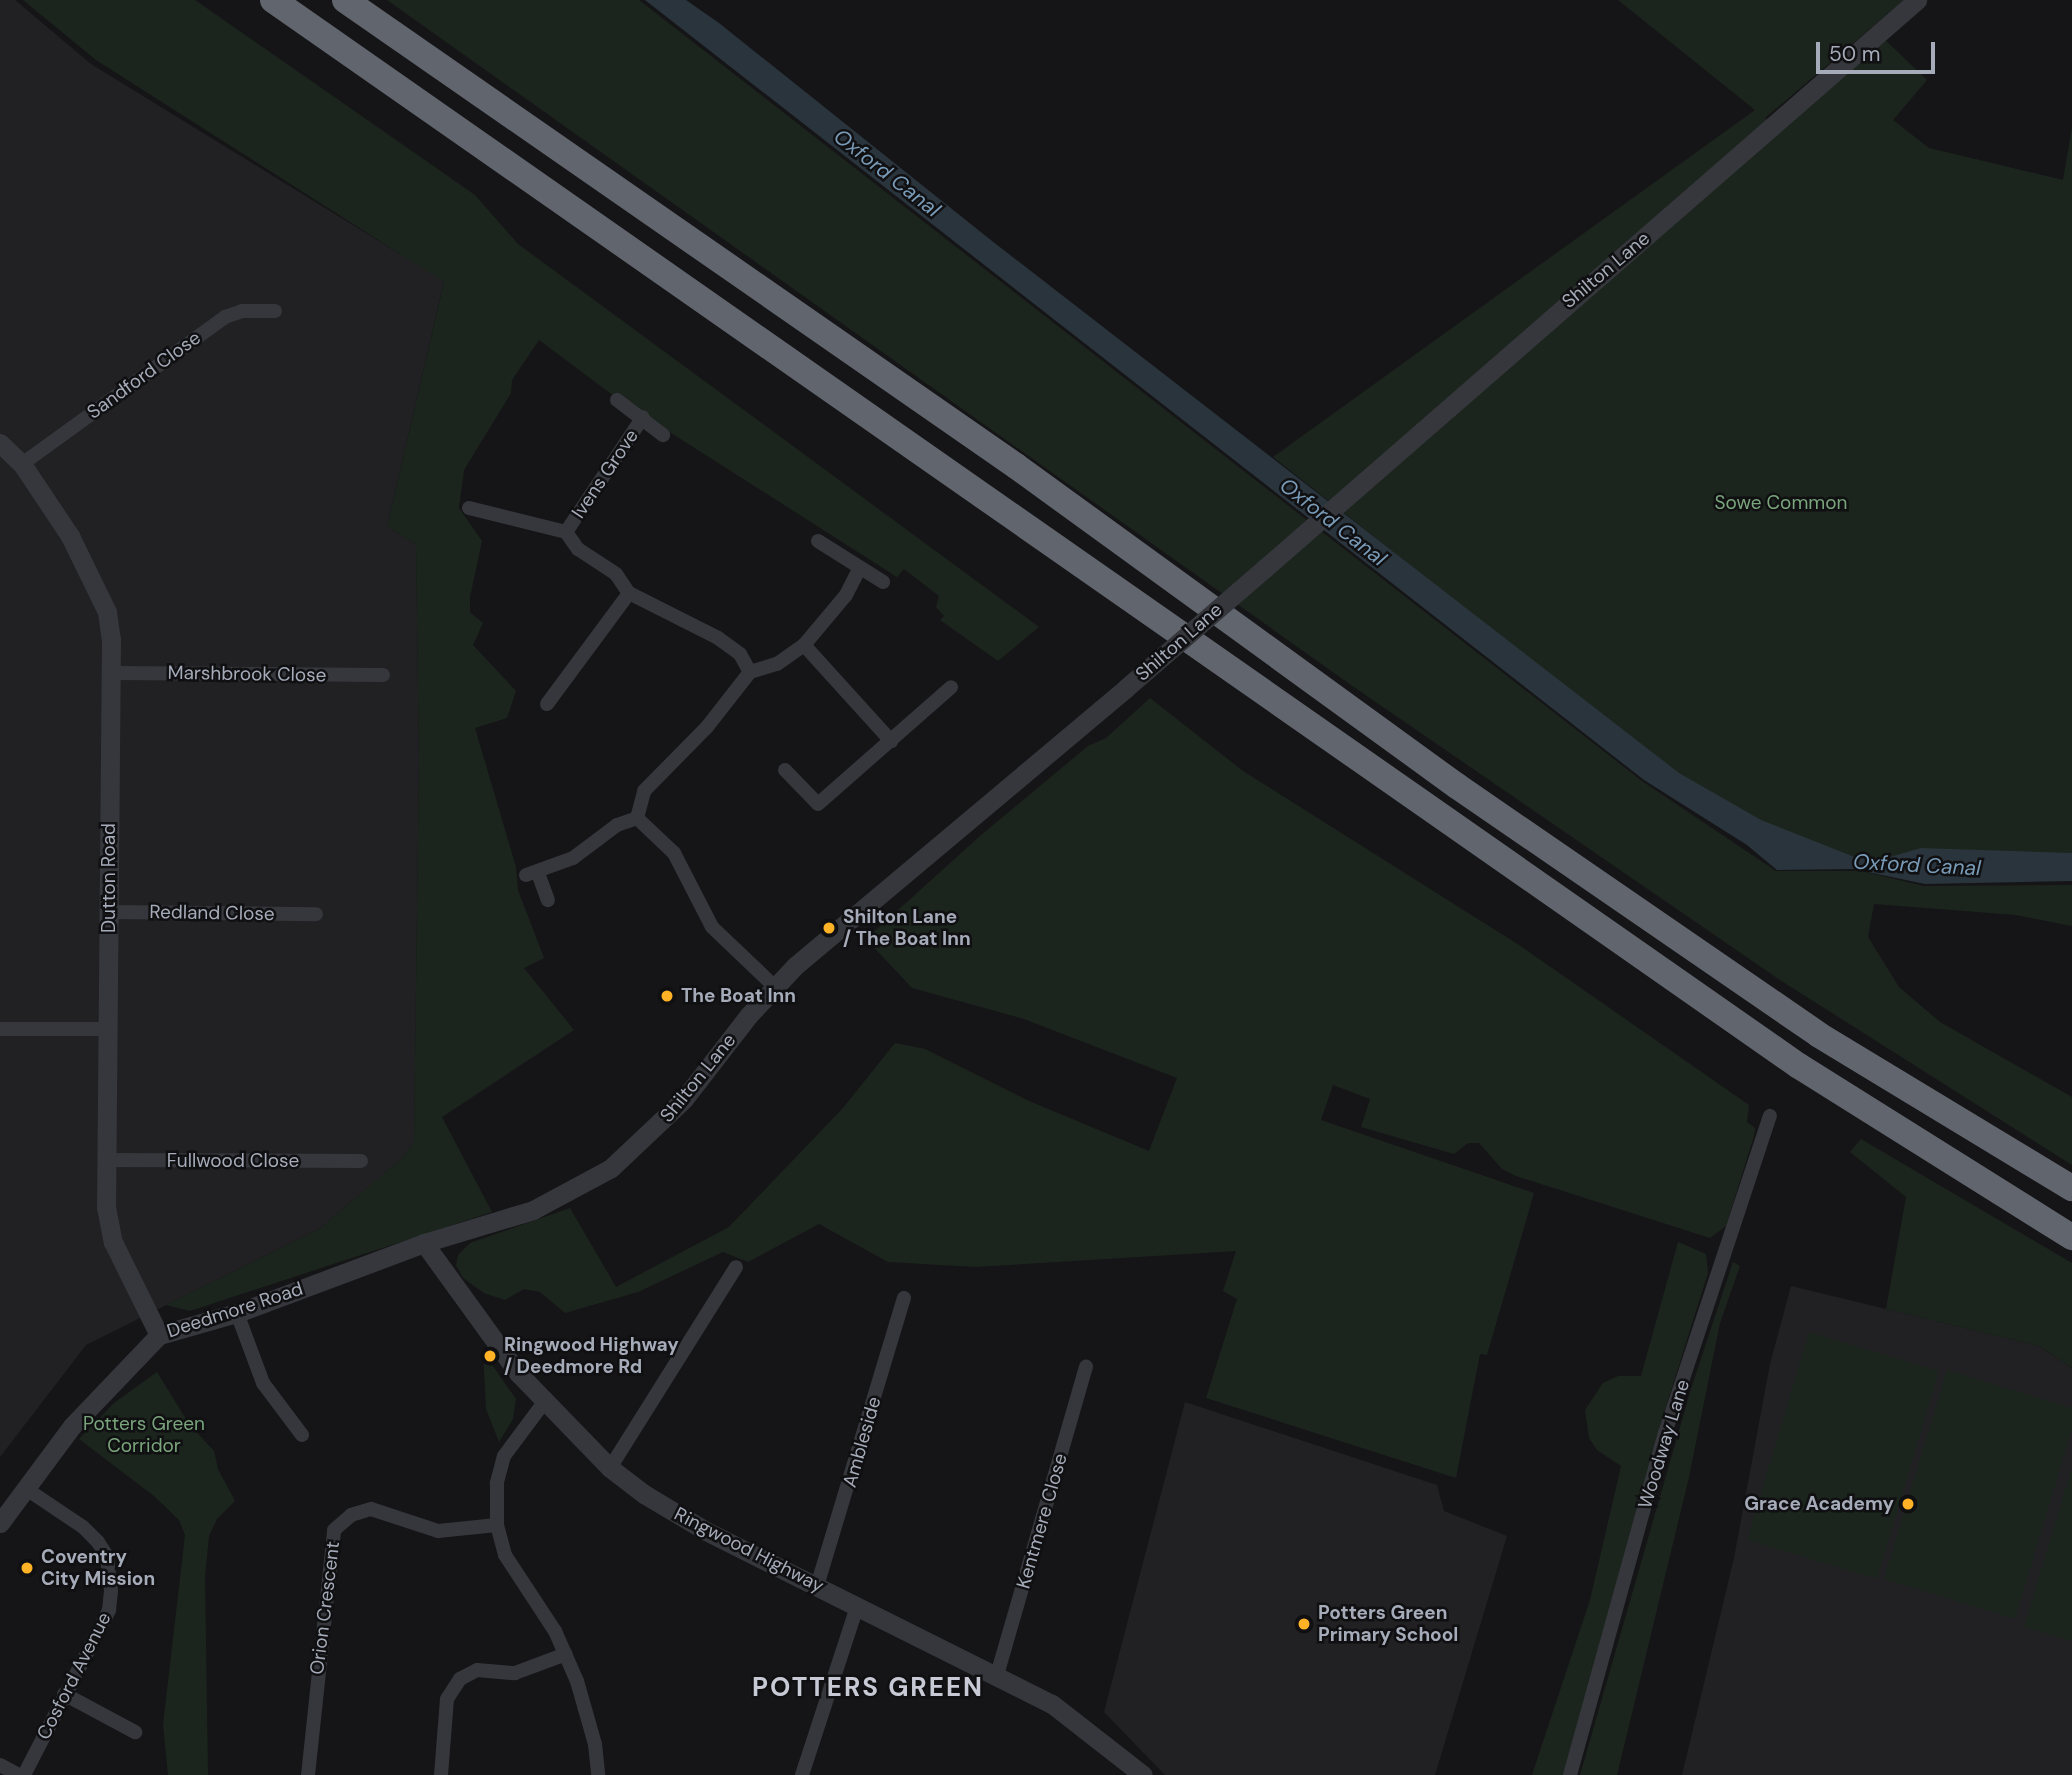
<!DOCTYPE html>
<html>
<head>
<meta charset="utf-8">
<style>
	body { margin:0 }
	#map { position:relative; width:2072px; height:1775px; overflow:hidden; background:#151517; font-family:"DM Sans",sans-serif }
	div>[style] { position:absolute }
	.built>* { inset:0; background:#212124 }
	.green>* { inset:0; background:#1c251d }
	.water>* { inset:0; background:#2a343c }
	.minor>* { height:14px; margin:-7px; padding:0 7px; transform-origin:7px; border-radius:7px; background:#35373c }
	.tertiary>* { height:19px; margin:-9.5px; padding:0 9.5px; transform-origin:9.5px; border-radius:9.5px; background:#35373c }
	.motorway>* { height:26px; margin:-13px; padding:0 13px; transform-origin:13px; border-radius:13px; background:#61656e }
	.tertiary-bridge>* { height:19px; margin:-9.5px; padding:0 9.5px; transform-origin:9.5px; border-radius:9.5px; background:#35373c }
	.dots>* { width:19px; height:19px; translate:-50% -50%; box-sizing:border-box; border:4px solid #101012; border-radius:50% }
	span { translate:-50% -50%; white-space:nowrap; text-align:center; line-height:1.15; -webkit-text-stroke:5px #101012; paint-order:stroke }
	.street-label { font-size:19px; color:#a5abb8 }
	.park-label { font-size:19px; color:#7aa57c }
	.poi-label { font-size:19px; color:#a5abb8; font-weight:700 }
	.left { translate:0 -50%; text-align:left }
	.right { translate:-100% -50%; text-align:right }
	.water-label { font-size:21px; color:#799bb7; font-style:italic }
	.district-label { font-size:26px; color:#c7cad4; font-weight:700; letter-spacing:2px }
	.scale { position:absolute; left:1816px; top:42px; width:119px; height:32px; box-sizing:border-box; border:4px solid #a5abb8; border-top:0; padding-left:9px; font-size:21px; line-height:24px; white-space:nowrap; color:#a5abb8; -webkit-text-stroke:5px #101012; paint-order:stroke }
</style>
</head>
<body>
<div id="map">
	<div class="built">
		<div style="clip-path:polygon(0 0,15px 0,91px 64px,444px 281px,387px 527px,416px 544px,419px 760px,414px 1141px,402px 1158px,319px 1229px,86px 1345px,0 1457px)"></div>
		<div style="clip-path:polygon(1791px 1286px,2039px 1346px,2072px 1368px,2072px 1775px,1682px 1775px,1734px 1558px,1770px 1364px)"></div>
		<div style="clip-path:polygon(1185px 1402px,1437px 1485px,1444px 1511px,1507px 1536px,1435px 1775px,1165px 1775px,1104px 1712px)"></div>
	</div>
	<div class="green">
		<div style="clip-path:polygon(23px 0,195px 0,475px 195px,518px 244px,1039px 627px,998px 661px,940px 620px,944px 616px,936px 607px,939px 596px,904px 569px,897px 577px,618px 399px,539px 340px,512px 380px,511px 393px,464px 470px,459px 508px,482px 541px,470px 597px,470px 612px,483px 623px,473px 645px,516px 691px,507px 718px,475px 728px,516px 867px,518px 890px,544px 958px,524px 968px,574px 1030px,442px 1117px,492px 1212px,190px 1311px,166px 1305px,319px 1229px,402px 1158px,414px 1141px,419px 760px,416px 544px,387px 527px,444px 282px,96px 60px)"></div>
		<div style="clip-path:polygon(387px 0,639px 0,1642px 781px,1776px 871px,1861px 871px,1924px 886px,2072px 885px,2072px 926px,2016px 915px,1874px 904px,1868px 937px,1899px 987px,1940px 1022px,2072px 1097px,2072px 1165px,1780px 980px,1351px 685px)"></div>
		<div style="clip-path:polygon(1618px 0,1904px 0,1765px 118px,1773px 127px,1879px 34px,1927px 80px,1893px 120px,1929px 148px,2063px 180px,2072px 127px,2072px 868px,1888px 868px,1746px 830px,1273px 457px,1755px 110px)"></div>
		<div style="clip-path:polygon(1150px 698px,1243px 771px,1519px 945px,1749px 1105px,1747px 1122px,1755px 1128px,1754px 1136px,1726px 1226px,1710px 1238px,1516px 1176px,1502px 1169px,1479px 1143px,1468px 1143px,1454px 1154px,1361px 1127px,1370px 1099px,1333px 1085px,1321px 1120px,1534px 1193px,1487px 1355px,1480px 1354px,1456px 1478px,1206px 1398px,1237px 1299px,1223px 1291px,1236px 1251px,976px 1267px,888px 1262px,819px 1224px,748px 1262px,723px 1252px,638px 1292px,565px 1313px,540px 1292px,524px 1289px,505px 1300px,484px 1293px,463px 1278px,456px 1265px,458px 1255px,470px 1243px,570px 1208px,616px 1287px,729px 1227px,843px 1108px,895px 1043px,925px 1049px,1029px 1101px,1149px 1151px,1177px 1078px,1024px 1019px,912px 988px,866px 939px,980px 836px,1088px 746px,1106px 738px)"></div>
		<div style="clip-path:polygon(1861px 1139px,2072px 1263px,2072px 1368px,2039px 1346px,1886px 1309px,1906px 1197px,1850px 1152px)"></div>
		<div style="clip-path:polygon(1678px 1242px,1706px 1254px,1708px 1273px,1657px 1435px,1564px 1775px,1532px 1775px,1590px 1600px,1621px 1466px,1597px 1450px,1589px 1438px,1585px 1410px,1603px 1383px,1618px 1376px,1641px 1376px)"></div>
		<div style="clip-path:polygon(1733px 1262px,1740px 1266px,1720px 1323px,1689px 1477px,1617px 1775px,1580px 1775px,1691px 1389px)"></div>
		<div style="clip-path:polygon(1809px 1332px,1939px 1371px,1877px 1579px,1747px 1540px)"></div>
		<div style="clip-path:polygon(483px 1352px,516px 1399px,513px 1419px,499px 1442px,486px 1409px)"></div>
		<div style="clip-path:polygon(1947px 1370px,2072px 1408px,2072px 1429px,2015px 1619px,1884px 1579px)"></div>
		<div style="clip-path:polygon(157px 1372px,189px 1424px,214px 1451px,218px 1469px,235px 1501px,217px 1519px,209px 1536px,205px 1577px,208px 1775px,168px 1775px,163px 1725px,185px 1535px,179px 1520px,154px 1496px,79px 1439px,114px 1403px)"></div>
		<div style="clip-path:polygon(2072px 1467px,2072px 1641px,2024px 1627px)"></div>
	</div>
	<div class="water">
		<div style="clip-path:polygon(645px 0,686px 0,719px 23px,992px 241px,1679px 773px,1761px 820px,1857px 858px,1883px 859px,1921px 848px,2072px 853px,2072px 881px,1925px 884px,1853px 869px,1777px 870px,1747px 845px,1644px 780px)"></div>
	</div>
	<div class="minor">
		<div style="left:617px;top:400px;width:58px;rotate:37.3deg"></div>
		<div style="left:22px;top:464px;width:251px;rotate:-35.9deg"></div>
		<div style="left:225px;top:317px;width:18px;rotate:-19deg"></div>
		<div style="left:242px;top:311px;width:33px"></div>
		<div style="left:469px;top:508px;width:100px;rotate:13.9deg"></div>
		<div style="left:566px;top:532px;width:21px;rotate:55deg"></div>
		<div style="left:578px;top:549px;width:45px;rotate:33.3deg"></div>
		<div style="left:616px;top:574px;width:23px;rotate:56deg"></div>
		<div style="left:629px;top:593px;width:100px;rotate:26.8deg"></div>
		<div style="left:718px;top:638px;width:27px;rotate:36deg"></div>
		<div style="left:740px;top:654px;width:21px;rotate:61deg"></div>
		<div style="left:566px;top:532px;width:138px;rotate:-56.2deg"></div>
		<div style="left:818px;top:541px;width:77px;rotate:32.2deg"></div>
		<div style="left:804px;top:645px;width:130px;rotate:47.8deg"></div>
		<div style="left:111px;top:673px;width:272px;rotate:0.4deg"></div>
		<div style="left:547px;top:704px;width:138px;rotate:-53.5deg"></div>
		<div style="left:785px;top:770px;width:47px;rotate:45.9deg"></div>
		<div style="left:818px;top:804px;width:177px;rotate:-41.3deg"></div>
		<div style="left:637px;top:818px;width:51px;rotate:43.4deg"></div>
		<div style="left:674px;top:853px;width:83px;rotate:62.8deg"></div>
		<div style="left:712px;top:927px;width:87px;rotate:43.6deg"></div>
		<div style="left:538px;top:873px;width:29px;rotate:70deg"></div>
		<div style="left:526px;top:875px;width:50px;rotate:-19.9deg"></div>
		<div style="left:573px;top:858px;width:55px;rotate:-36.9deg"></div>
		<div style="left:617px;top:825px;width:21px;rotate:-19deg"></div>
		<div style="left:637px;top:818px;width:28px;rotate:-75deg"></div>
		<div style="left:644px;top:791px;width:90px;rotate:-45.5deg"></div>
		<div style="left:707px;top:727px;width:70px;rotate:-52deg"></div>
		<div style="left:750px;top:672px;width:28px;rotate:-17deg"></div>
		<div style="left:777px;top:664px;width:33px;rotate:-35deg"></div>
		<div style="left:804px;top:645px;width:65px;rotate:-50deg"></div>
		<div style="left:846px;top:595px;width:30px;rotate:-63deg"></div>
		<div style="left:109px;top:912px;width:207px;rotate:0.6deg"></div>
		<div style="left:0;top:1029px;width:108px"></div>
		<div style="left:105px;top:1160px;width:256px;rotate:0.2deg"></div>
		<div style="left:237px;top:1313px;width:75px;rotate:69.6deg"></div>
		<div style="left:263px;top:1383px;width:65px;rotate:53.1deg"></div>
		<div style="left:545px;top:1401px;width:69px;rotate:126.7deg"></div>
		<div style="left:504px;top:1456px;width:28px;rotate:105deg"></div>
		<div style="left:497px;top:1483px;width:42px;rotate:90deg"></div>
		<div style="left:497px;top:1525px;width:31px;rotate:75deg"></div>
		<div style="left:505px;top:1555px;width:91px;rotate:56.7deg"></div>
		<div style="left:555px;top:1631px;width:55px;rotate:66.3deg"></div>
		<div style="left:577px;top:1681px;width:66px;rotate:74.1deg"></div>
		<div style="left:595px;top:1744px;width:31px;rotate:84deg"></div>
		<div style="left:610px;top:1468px;width:237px;rotate:-57.9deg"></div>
		<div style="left:817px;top:1586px;width:301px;rotate:-73.2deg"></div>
		<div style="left:997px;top:1675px;width:321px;rotate:-73.9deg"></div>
		<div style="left:64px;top:1694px;width:81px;rotate:28.2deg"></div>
		<div style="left:0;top:1765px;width:21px;rotate:28deg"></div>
		<div style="left:24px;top:1775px;width:186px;rotate:-62.7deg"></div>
		<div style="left:109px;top:1610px;width:19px;rotate:-84deg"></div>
		<div style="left:111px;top:1591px;width:35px;rotate:-97deg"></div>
		<div style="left:107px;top:1556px;width:17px;rotate:-123deg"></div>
		<div style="left:98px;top:1542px;width:21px;rotate:-135deg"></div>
		<div style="left:83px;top:1527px;width:70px;rotate:-146.1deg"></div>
		<div style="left:308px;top:1775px;width:246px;rotate:-83.9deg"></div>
		<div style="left:334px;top:1530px;width:23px;rotate:-41deg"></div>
		<div style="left:351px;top:1515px;width:21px;rotate:-17deg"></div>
		<div style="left:371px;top:1509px;width:71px;rotate:18.2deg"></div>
		<div style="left:438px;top:1531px;width:59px;rotate:-5.8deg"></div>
		<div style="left:441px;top:1775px;width:76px;rotate:-85.5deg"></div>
		<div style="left:447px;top:1699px;width:24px;rotate:-57deg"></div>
		<div style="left:460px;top:1679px;width:19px;rotate:-28deg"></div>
		<div style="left:477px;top:1670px;width:38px;rotate:5deg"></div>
		<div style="left:515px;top:1673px;width:54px;rotate:-20.4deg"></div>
		<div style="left:802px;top:1775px;width:177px;rotate:-71.9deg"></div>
		<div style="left:1570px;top:1775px;width:355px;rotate:-74.5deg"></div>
		<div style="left:1665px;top:1433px;width:334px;rotate:-71.7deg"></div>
	</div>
	<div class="tertiary">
		<div style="left:0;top:443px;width:30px;rotate:44deg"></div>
		<div style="left:22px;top:464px;width:87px;rotate:56.3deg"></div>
		<div style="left:70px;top:536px;width:85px;rotate:64deg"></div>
		<div style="left:107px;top:612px;width:27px;rotate:82deg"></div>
		<div style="left:111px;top:639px;width:568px;rotate:90.5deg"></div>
		<div style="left:106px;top:1207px;width:36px;rotate:79deg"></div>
		<div style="left:113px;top:1242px;width:104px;rotate:63.7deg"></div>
		<div style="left:1265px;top:568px;width:865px;rotate:-41.06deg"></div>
		<div style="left:424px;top:1243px;width:162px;rotate:54.1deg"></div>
		<div style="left:519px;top:1374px;width:131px;rotate:45.9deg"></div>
		<div style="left:610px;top:1468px;width:43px;rotate:37.4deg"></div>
		<div style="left:644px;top:1494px;width:72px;rotate:30.8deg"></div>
		<div style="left:706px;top:1531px;width:387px;rotate:26.6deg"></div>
		<div style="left:1052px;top:1704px;width:115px;rotate:38deg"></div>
		<div style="left:0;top:1523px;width:121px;rotate:-53.4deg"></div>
		<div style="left:72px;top:1426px;width:126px;rotate:-46.3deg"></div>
		<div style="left:159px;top:1335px;width:81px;rotate:-15.8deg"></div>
		<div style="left:237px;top:1313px;width:200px;rotate:-20.5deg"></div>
		<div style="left:424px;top:1243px;width:114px;rotate:-16.8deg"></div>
		<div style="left:533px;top:1210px;width:89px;rotate:-28.3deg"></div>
		<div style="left:611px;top:1168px;width:100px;rotate:-43.4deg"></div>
		<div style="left:684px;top:1099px;width:106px;rotate:-52.3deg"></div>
		<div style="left:749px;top:1015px;width:67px;rotate:-46.8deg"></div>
		<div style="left:795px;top:966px;width:432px;rotate:-40deg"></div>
	</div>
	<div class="motorway">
		<div style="left:273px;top:0;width:1861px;rotate:34.94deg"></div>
		<div style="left:1799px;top:1066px;width:322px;rotate:32.1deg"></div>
		<div style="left:345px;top:0;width:817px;rotate:34.78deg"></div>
		<div style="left:1016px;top:466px;width:545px;rotate:35.97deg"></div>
		<div style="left:1457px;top:786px;width:439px;rotate:34.5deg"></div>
		<div style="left:1819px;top:1035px;width:296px;rotate:31.2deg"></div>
	</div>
	<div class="tertiary-bridge">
		<div style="left:1126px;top:688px;width:184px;rotate:-40.8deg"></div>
	</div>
	<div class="dots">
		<div style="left:829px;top:928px;background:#ffb225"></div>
		<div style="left:667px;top:996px;background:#ffb225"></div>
		<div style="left:490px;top:1356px;background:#ffb225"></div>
		<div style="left:1908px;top:1504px;background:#ffb225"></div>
		<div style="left:27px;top:1568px;background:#ffb225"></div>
		<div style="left:1304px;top:1624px;background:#ffb225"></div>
	</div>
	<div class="street-label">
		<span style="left:1606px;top:270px;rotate:-40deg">Shilton Lane</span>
		<span style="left:144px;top:375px;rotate:-36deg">Sandford Close</span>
		<span style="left:605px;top:474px;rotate:-56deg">Ivens Grove</span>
		<span style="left:1179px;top:642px;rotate:-41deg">Shilton Lane</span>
		<span style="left:247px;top:674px;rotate:1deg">Marshbrook Close</span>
		<span style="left:109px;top:878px;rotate:-90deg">Dutton Road</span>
		<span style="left:212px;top:913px;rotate:1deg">Redland Close</span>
		<span style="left:698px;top:1078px;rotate:-51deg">Shilton Lane</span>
		<span style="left:233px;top:1161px">Fullwood Close</span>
		<span style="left:235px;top:1310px;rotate:-18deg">Deedmore Road</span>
		<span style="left:862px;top:1442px;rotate:-74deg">Ambleside</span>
		<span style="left:1664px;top:1444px;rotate:-73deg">Woodway Lane</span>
		<span style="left:1042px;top:1521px;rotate:-74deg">Kentmere Close</span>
		<span style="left:749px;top:1550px;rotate:27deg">Ringwood Highway</span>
		<span style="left:325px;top:1608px;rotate:-83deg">Orion Crescent</span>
		<span style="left:74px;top:1676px;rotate:-63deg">Cosford Avenue</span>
	</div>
	<div class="park-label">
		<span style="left:1781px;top:503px">Sowe Common</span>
		<span style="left:144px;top:1435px">Potters Green<br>Corridor</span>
	</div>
	<div class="poi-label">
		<span class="left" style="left:843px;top:928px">Shilton Lane<br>/ The Boat Inn</span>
		<span class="left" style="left:681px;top:996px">The Boat Inn</span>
		<span class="left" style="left:504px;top:1356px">Ringwood Highway<br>/ Deedmore Rd</span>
		<span class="right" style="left:1894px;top:1504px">Grace Academy</span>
		<span class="left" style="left:41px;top:1568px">Coventry<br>City Mission</span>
		<span class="left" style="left:1318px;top:1624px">Potters Green<br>Primary School</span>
	</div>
	<div class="water-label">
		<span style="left:887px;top:173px;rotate:38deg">Oxford Canal</span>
		<span style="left:1333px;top:522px;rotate:38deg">Oxford Canal</span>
		<span style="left:1917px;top:865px;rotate:3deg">Oxford Canal</span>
	</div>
	<div class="district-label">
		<span style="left:868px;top:1688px">POTTERS GREEN</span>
	</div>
	<div class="scale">50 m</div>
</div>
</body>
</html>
